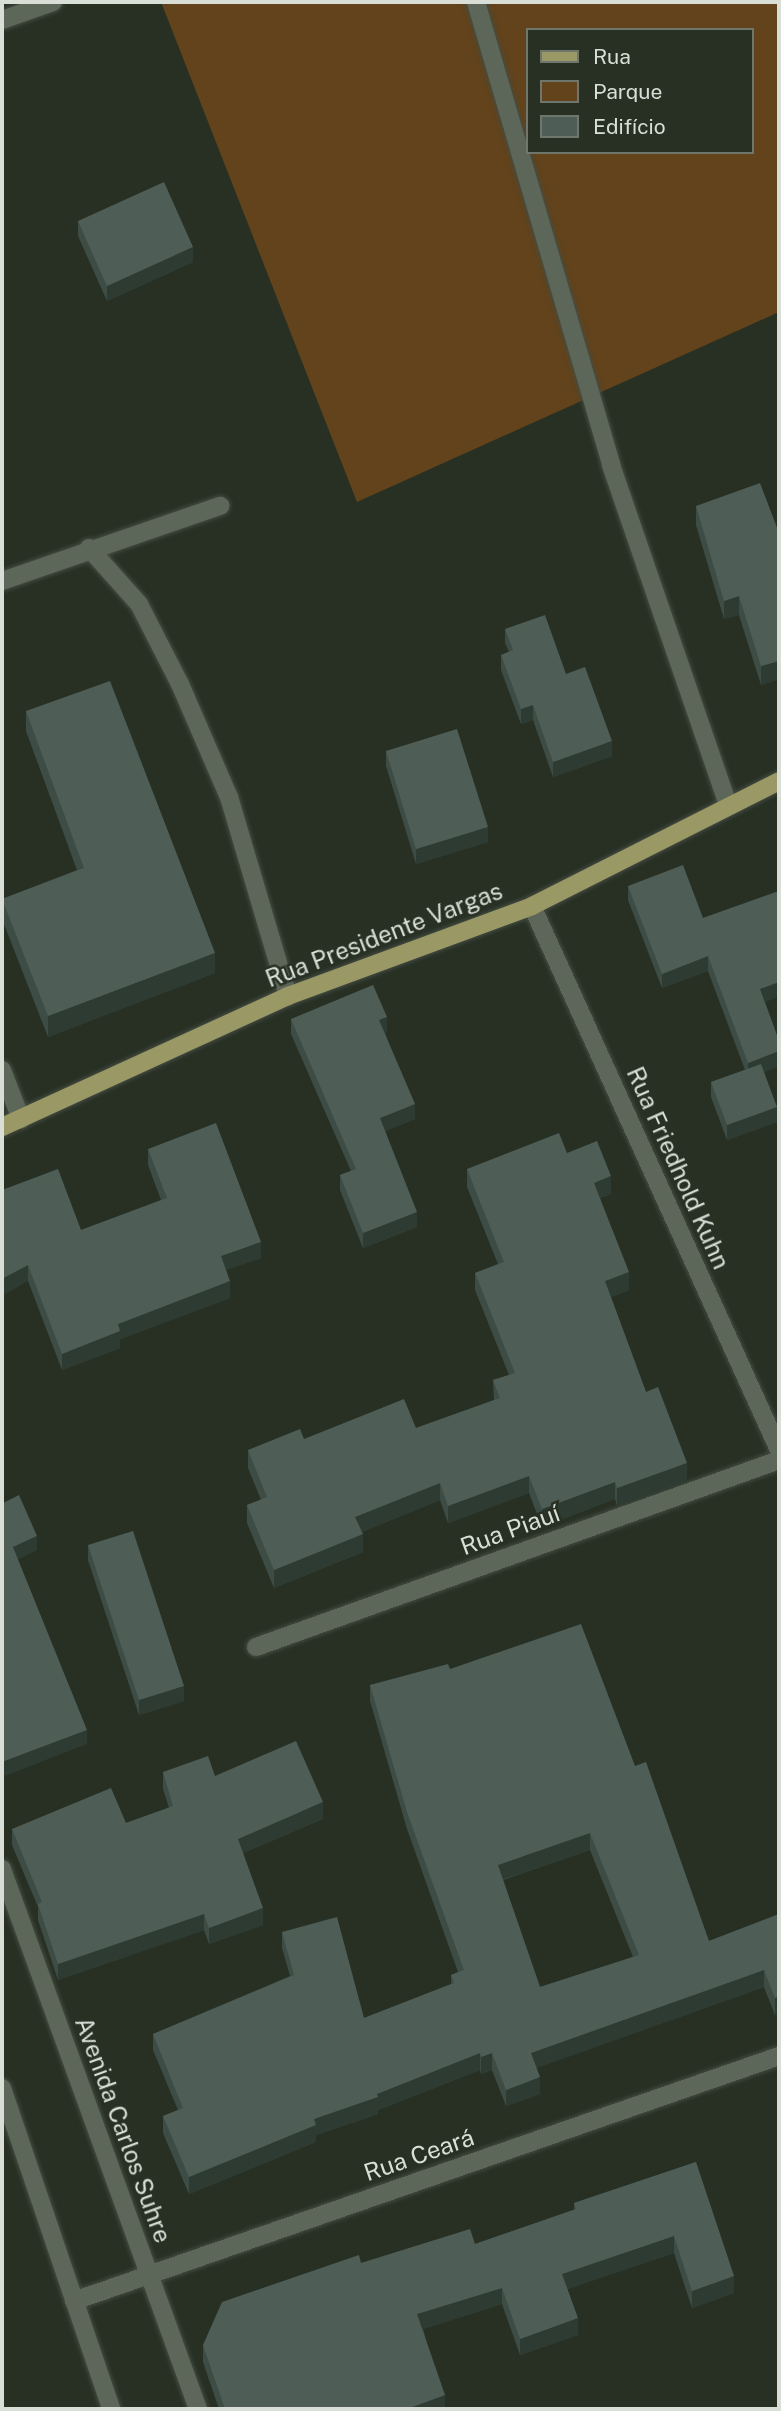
<!DOCTYPE html>
<html>
<head>
<meta charset="utf-8">
<style>
	body { margin:0 }
	#map { position:relative; width:781px; height:2411px; overflow:hidden; background:#283024; font-family:"Public Sans",sans-serif }
	div>[style] { position:absolute }
	.green>* { inset:0; background:#62431b }
	.roads { filter:drop-shadow(0 0 2px #444c42) drop-shadow(0 0 2px #444c42) }
	.minor>* { height:18px; margin:-9px; padding:0 9px; transform-origin:9px; border-radius:9px; background:#5d6759 }
	.major>* { height:18px; margin:-9px; padding:0 9px; transform-origin:9px; border-radius:9px; background:#9a9865 }
	.wall>* { inset:0; background:#3d4d46 }
	.shaded-wall>* { inset:0; background:#2d3b32 }
	.building>* { inset:0; background:#4e5d56 }
	span { translate:-50% -50%; white-space:nowrap; text-align:center; line-height:1.15; -webkit-text-stroke:5px #283024; paint-order:stroke }
	.street-label { font-size:24px; color:#d9dfd7 }
	.frame { position:absolute; inset:0; border:4px solid #d9dfd7; pointer-events:none }
	.legend { position:absolute; left:526px; top:28px; width:228px; height:126px; box-sizing:border-box; background:#283024; border:2px solid #6f766c; margin:0; padding:9px 12px; list-style:none; font-size:21px; color:#d9dfd7 }
	.legend li { display:flex; align-items:center; gap:14px; height:35px }
	.legend b { width:35px; border:2px solid #6f766c }
</style>
</head>
<body>
<div id="map">
	<div class="green">
		<div style="clip-path:polygon(evenodd,161px 2px,779px 2px,779px 312px,357px 502px,161px 2px,527px 30px,751px 30px,751px 152px,527px 152px,527px 30px)"></div>
	</div>
	<div class="roads">
		<div class="minor">
			<div style="left:476px;top:2px;width:482px;rotate:73.7deg"></div>
			<div style="left:611px;top:465px;width:360px;rotate:71deg"></div>
			<div style="left:2px;top:20px;width:54px;rotate:-19.4deg"></div>
			<div style="left:89px;top:548px;width:75px;rotate:48.2deg"></div>
			<div style="left:139px;top:604px;width:90px;rotate:62.9deg"></div>
			<div style="left:180px;top:684px;width:123px;rotate:66.6deg"></div>
			<div style="left:229px;top:797px;width:208px;rotate:73.5deg"></div>
			<div style="left:2px;top:581px;width:231px;rotate:-19deg"></div>
			<div style="left:532px;top:906px;width:597px;rotate:65.58deg"></div>
			<div style="left:2px;top:1070px;width:53px;rotate:68.8deg"></div>
			<div style="left:256px;top:1647px;width:555px;rotate:-19.67deg"></div>
			<div style="left:2px;top:1869px;width:574px;rotate:70.05deg"></div>
			<div style="left:2px;top:2088px;width:339px;rotate:71.2deg"></div>
			<div style="left:74px;top:2301px;width:746px;rotate:-19.16deg"></div>
		</div>
		<div class="major">
			<div style="left:2px;top:1127px;width:315px;rotate:-24.6deg"></div>
			<div style="left:288px;top:996px;width:260px;rotate:-20.2deg"></div>
			<div style="left:532px;top:906px;width:277px;rotate:-26.8deg"></div>
		</div>
	</div>
	<div class="wall">
		<div style="clip-path:polygon(78px 221px,193px 262px,107px 301px,78px 236px)"></div>
		<div style="clip-path:polygon(696px 506px,779px 533px,779px 679px,761px 685px,739px 615px,724px 619px,696px 525px)"></div>
		<div style="clip-path:polygon(505px 629px,566px 674px,612px 756px,553px 777px,533px 720px,521px 724px,501px 670px,501px 655px,509px 652px,505px 643px)"></div>
		<div style="clip-path:polygon(26px 711px,215px 973px,48px 1037px,2px 919px,2px 899px,77px 870px,26px 731px)"></div>
		<div style="clip-path:polygon(386px 751px,488px 842px,416px 864px,386px 766px)"></div>
		<div style="clip-path:polygon(628px 886px,703px 918px,779px 891px,779px 996px,765px 1002px,779px 1041px,779px 1066px,764px 1072px,777px 1122px,727px 1140px,711px 1097px,711px 1082px,745px 1070px,708px 971px,662px 988px,628px 900px)"></div>
		<div style="clip-path:polygon(291px 1019px,387px 1032px,385px 1033px,415px 1119px,385px 1131px,417px 1227px,363px 1248px,340px 1190px,340px 1175px,351px 1171px,291px 1034px)"></div>
		<div style="clip-path:polygon(148px 1149px,261px 1258px,226px 1270px,230px 1298px,120px 1339px,120px 1348px,62px 1370px,28px 1281px,2px 1190px,81px 1230px,161px 1200px,148px 1165px)"></div>
		<div style="clip-path:polygon(567px 1153px,611px 1194px,600px 1198px,629px 1290px,611px 1297px,646px 1392px,687px 1481px,617px 1506px,615px 1499px,542px 1527px,529px 1493px,448px 1523px,440px 1500px,362px 1532px,363px 1552px,274px 1588px,247px 1523px,247px 1505px,261px 1500px,248px 1468px,248px 1450px,304px 1439px,416px 1428px,494px 1400px,493px 1380px,509px 1375px,475px 1290px,475px 1273px,498px 1264px,467px 1187px,467px 1169px)"></div>
		<div style="clip-path:polygon(88px 1545px,184px 1701px,139px 1715px,88px 1560px)"></div>
		<div style="clip-path:polygon(evenodd,450px 1669px,635px 1766px,709px 1941px,779px 1914px,779px 2013px,775px 2015px,764px 1987px,536px 2068px,540px 2094px,506px 2106px,492px 2070px,481px 2074px,480px 2070px,378px 2110px,378px 2114px,316px 2135px,316px 2142px,189px 2194px,163px 2133px,163px 2116px,178px 2110px,153px 2050px,153px 2034px,290px 1976px,282px 1948px,282px 1932px,364px 2018px,451px 1984px,451px 1975px,458px 1972px,407px 1829px,370px 1701px,370px 1685px,450px 1669px,590px 1850px,633px 1957px,540px 1987px,503px 1880px,590px 1850px)"></div>
		<div style="clip-path:polygon(163px 1772px,215px 1776px,323px 1819px,243px 1853px,263px 1925px,209px 1944px,204px 1930px,58px 1980px,38px 1920px,38px 1907px,12px 1845px,12px 1829px,126px 1823px,169px 1808px,163px 1789px)"></div>
		<div style="clip-path:polygon(696px 2162px,734px 2293px,692px 2308px,674px 2253px,567px 2289px,578px 2335px,520px 2355px,502px 2304px,423px 2329px,445px 2409px,219px 2409px,203px 2362px,203px 2345px,361px 2263px,475px 2244px,574px 2210px,574px 2203px)"></div>
	</div>
	<div class="shaded-wall">
		<div style="clip-path:polygon(193px 247px,193px 262px,107px 301px,107px 286px)"></div>
		<div style="clip-path:polygon(739px 596px,739px 615px,724px 619px,724px 601px)"></div>
		<div style="clip-path:polygon(779px 661px,779px 679px,761px 685px,761px 666px)"></div>
		<div style="clip-path:polygon(533px 705px,533px 720px,521px 724px,521px 709px)"></div>
		<div style="clip-path:polygon(612px 741px,612px 756px,553px 777px,553px 762px)"></div>
		<div style="clip-path:polygon(488px 827px,488px 842px,416px 864px,416px 849px)"></div>
		<div style="clip-path:polygon(215px 953px,215px 973px,48px 1037px,48px 1016px)"></div>
		<div style="clip-path:polygon(708px 956px,708px 971px,662px 988px,662px 974px)"></div>
		<div style="clip-path:polygon(779px 982px,779px 996px,760px 1004px,760px 989px)"></div>
		<div style="clip-path:polygon(387px 1017px,387px 1032px,379px 1035px,379px 1020px)"></div>
		<div style="clip-path:polygon(779px 1051px,779px 1066px,748px 1078px,748px 1063px)"></div>
		<div style="clip-path:polygon(415px 1104px,415px 1119px,380px 1133px,380px 1118px)"></div>
		<div style="clip-path:polygon(777px 1107px,777px 1122px,727px 1140px,727px 1125px)"></div>
		<div style="clip-path:polygon(611px 1176px,611px 1194px,594px 1200px,594px 1183px)"></div>
		<div style="clip-path:polygon(417px 1212px,417px 1227px,363px 1248px,363px 1233px)"></div>
		<div style="clip-path:polygon(261px 1242px,261px 1258px,221px 1272px,221px 1256px)"></div>
		<div style="clip-path:polygon(28px 1265px,28px 1281px,2px 1296px,2px 1279px)"></div>
		<div style="clip-path:polygon(629px 1272px,629px 1290px,605px 1299px,605px 1281px)"></div>
		<div style="clip-path:polygon(230px 1281px,230px 1298px,120px 1339px,120px 1348px,62px 1370px,62px 1354px,118px 1324px)"></div>
		<div style="clip-path:polygon(687px 1463px,687px 1481px,617px 1506px,617px 1488px)"></div>
		<div style="clip-path:polygon(529px 1476px,529px 1493px,448px 1523px,448px 1506px)"></div>
		<div style="clip-path:polygon(615px 1482px,615px 1499px,542px 1527px,542px 1509px)"></div>
		<div style="clip-path:polygon(440px 1483px,440px 1500px,355px 1535px,355px 1517px)"></div>
		<div style="clip-path:polygon(363px 1534px,363px 1552px,274px 1588px,274px 1570px)"></div>
		<div style="clip-path:polygon(37px 1536px,37px 1550px,13px 1562px,13px 1547px)"></div>
		<div style="clip-path:polygon(184px 1686px,184px 1701px,139px 1715px,139px 1700px)"></div>
		<div style="clip-path:polygon(87px 1730px,87px 1744px,2px 1777px,2px 1762px)"></div>
		<div style="clip-path:polygon(323px 1802px,323px 1819px,238px 1855px,238px 1839px)"></div>
		<div style="clip-path:polygon(590px 1833px,590px 1850px,498px 1881px,498px 1865px)"></div>
		<div style="clip-path:polygon(263px 1908px,263px 1925px,209px 1944px,209px 1928px)"></div>
		<div style="clip-path:polygon(204px 1914px,204px 1930px,58px 1980px,58px 1964px)"></div>
		<div style="clip-path:polygon(764px 1970px,764px 1987px,531px 2070px,531px 2053px)"></div>
		<div style="clip-path:polygon(779px 1996px,779px 2013px,775px 2015px,775px 1998px)"></div>
		<div style="clip-path:polygon(480px 2053px,480px 2070px,378px 2110px,378px 2114px,316px 2135px,316px 2142px,189px 2194px,189px 2177px,314px 2119px)"></div>
		<div style="clip-path:polygon(492px 2053px,492px 2070px,481px 2074px,481px 2057px)"></div>
		<div style="clip-path:polygon(540px 2077px,540px 2094px,506px 2106px,506px 2090px)"></div>
		<div style="clip-path:polygon(674px 2236px,674px 2253px,562px 2291px,562px 2274px)"></div>
		<div style="clip-path:polygon(734px 2276px,734px 2293px,692px 2308px,692px 2291px)"></div>
		<div style="clip-path:polygon(502px 2288px,502px 2304px,417px 2331px,417px 2314px)"></div>
		<div style="clip-path:polygon(578px 2318px,578px 2335px,520px 2355px,520px 2339px)"></div>
		<div style="clip-path:polygon(445px 2395px,445px 2409px,407px 2409px)"></div>
	</div>
	<div class="building">
		<div style="clip-path:polygon(164px 182px,193px 247px,107px 286px,78px 221px)"></div>
		<div style="clip-path:polygon(760px 483px,779px 533px,779px 661px,761px 666px,739px 596px,724px 601px,696px 506px)"></div>
		<div style="clip-path:polygon(545px 615px,566px 674px,585px 667px,612px 741px,553px 762px,533px 705px,521px 709px,501px 655px,513px 650px,505px 629px)"></div>
		<div style="clip-path:polygon(110px 681px,215px 953px,48px 1016px,2px 899px,84px 868px,26px 711px)"></div>
		<div style="clip-path:polygon(457px 729px,488px 827px,416px 849px,386px 751px)"></div>
		<div style="clip-path:polygon(683px 865px,703px 918px,779px 891px,779px 982px,760px 989px,779px 1041px,779px 1051px,748px 1063px,708px 956px,662px 974px,628px 886px)"></div>
		<div style="clip-path:polygon(373px 985px,387px 1017px,379px 1020px,415px 1104px,380px 1118px,417px 1212px,363px 1233px,340px 1175px,356px 1169px,291px 1019px)"></div>
		<div style="clip-path:polygon(761px 1064px,777px 1107px,727px 1125px,711px 1082px)"></div>
		<div style="clip-path:polygon(216px 1123px,261px 1242px,221px 1256px,230px 1281px,118px 1324px,120px 1331px,62px 1354px,28px 1265px,2px 1279px,2px 1190px,58px 1169px,81px 1230px,167px 1198px,148px 1149px)"></div>
		<div style="clip-path:polygon(559px 1133px,567px 1153px,597px 1141px,611px 1176px,594px 1183px,629px 1272px,605px 1281px,646px 1392px,658px 1387px,687px 1463px,617px 1488px,615px 1482px,542px 1509px,529px 1476px,448px 1506px,440px 1483px,355px 1517px,363px 1534px,274px 1570px,247px 1505px,267px 1497px,248px 1450px,300px 1429px,304px 1439px,404px 1399px,416px 1428px,500px 1398px,493px 1380px,515px 1373px,475px 1273px,504px 1262px,467px 1169px)"></div>
		<div style="clip-path:polygon(19px 1495px,37px 1536px,13px 1547px,87px 1730px,2px 1762px,2px 1499px,3px 1503px)"></div>
		<div style="clip-path:polygon(133px 1531px,184px 1686px,139px 1700px,88px 1545px)"></div>
		<div style="clip-path:polygon(evenodd,581px 1624px,635px 1766px,646px 1762px,709px 1941px,779px 1914px,779px 1996px,775px 1998px,764px 1970px,531px 2053px,540px 2077px,506px 2090px,492px 2053px,481px 2057px,480px 2053px,377px 2094px,378px 2097px,314px 2119px,316px 2125px,189px 2177px,163px 2116px,183px 2108px,153px 2034px,294px 1975px,282px 1932px,337px 1917px,364px 2018px,454px 1983px,451px 1975px,464px 1970px,407px 1812px,370px 1685px,448px 1664px,450px 1669px,581px 1624px,590px 1833px,639px 1955px,540px 1987px,498px 1865px,590px 1833px)"></div>
		<div style="clip-path:polygon(296px 1741px,323px 1802px,238px 1839px,263px 1908px,209px 1928px,204px 1914px,58px 1964px,38px 1904px,42px 1902px,12px 1829px,111px 1788px,126px 1823px,173px 1806px,163px 1772px,208px 1756px,215px 1776px)"></div>
		<div style="clip-path:polygon(696px 2162px,734px 2276px,692px 2291px,674px 2236px,562px 2274px,578px 2318px,520px 2339px,502px 2288px,417px 2314px,445px 2395px,407px 2409px,225px 2409px,203px 2345px,222px 2302px,359px 2255px,361px 2263px,470px 2229px,475px 2244px,576px 2209px,574px 2203px)"></div>
	</div>
	<div class="street-label">
		<span style="left:384px;top:935px;rotate:-21deg">Rua Presidente Vargas</span>
		<span style="left:678px;top:1168px;rotate:66deg">Rua Friedhold Kuhn</span>
		<span style="left:510px;top:1530px;rotate:-20deg">Rua Piauí</span>
		<span style="left:123px;top:2130px;rotate:70deg">Avenida Carlos Suhre</span>
		<span style="left:419px;top:2155px;rotate:-19deg">Rua Ceará</span>
	</div>
	<div class="frame"></div>
	<ul class="legend">
	<li><b style="height:9px;background:#9a9865"></b>Rua</li>
	<li><b style="height:19px;background:#62431b"></b>Parque</li>
	<li><b style="height:19px;background:#4e5d56"></b>Edifício</li>
	</ul>
</div>
</body>
</html>
